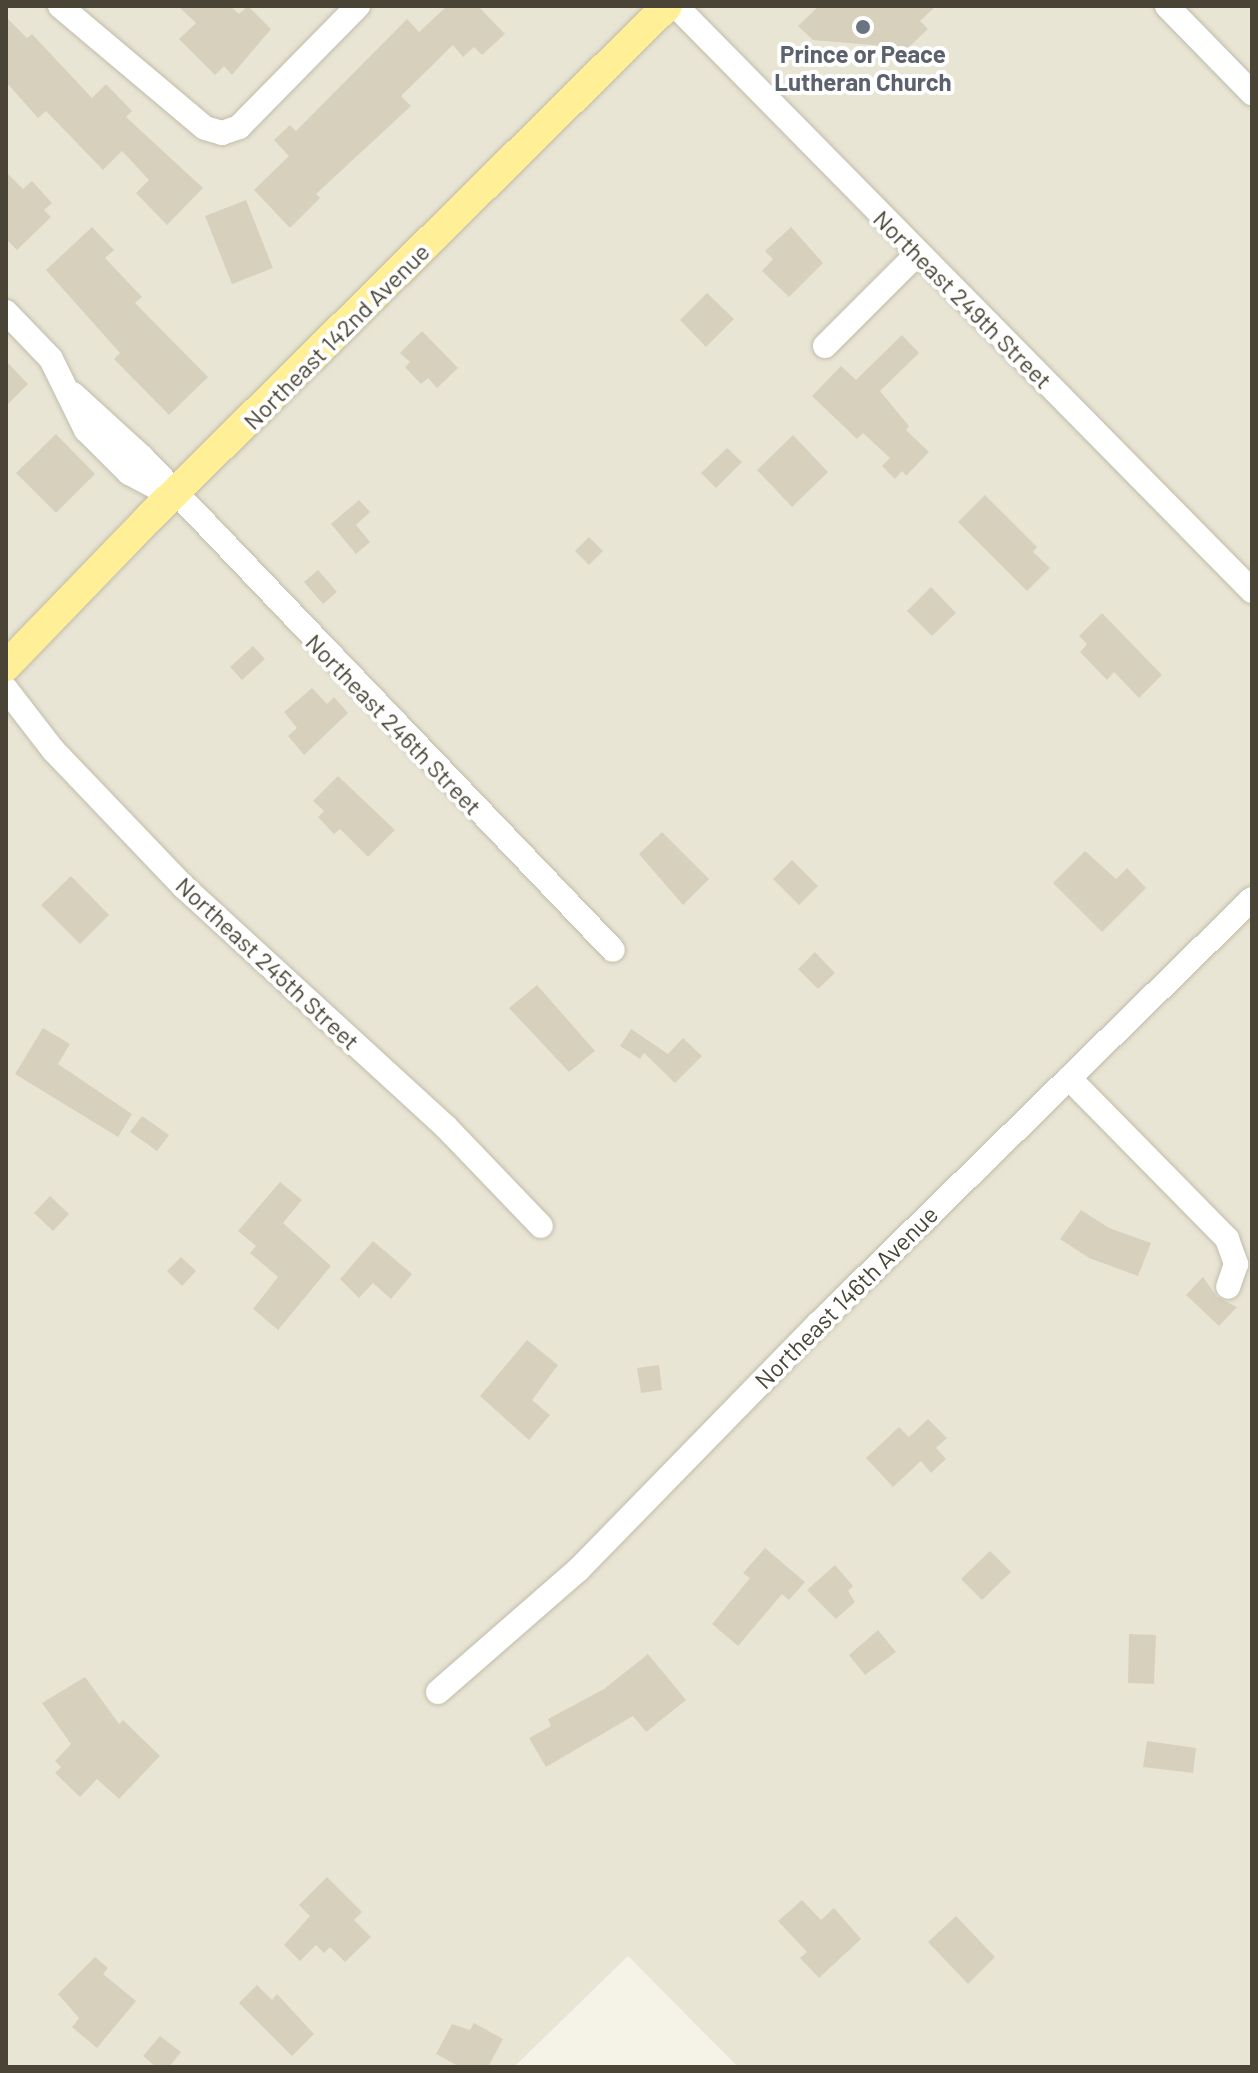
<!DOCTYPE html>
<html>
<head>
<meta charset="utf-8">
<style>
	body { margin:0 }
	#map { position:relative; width:1258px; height:2073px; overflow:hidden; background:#f5f2e7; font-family:Barlow,sans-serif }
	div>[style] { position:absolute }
	.residential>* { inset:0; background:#e9e5d5 }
	.building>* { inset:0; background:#d7d0bc }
	.roads { filter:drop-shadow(0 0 2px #c1bca9) drop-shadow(0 0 2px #c1bca9) }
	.minor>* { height:24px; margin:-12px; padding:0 12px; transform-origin:12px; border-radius:12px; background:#fff }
	.major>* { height:30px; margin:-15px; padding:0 15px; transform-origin:15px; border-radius:15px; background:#ffef96 }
	.dots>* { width:22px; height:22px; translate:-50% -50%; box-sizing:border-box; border:4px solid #fff; border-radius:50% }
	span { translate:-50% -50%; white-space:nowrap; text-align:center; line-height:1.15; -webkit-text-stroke:8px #fff; paint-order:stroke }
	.worship-label { font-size:24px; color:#5b616d; font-weight:700 }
	.street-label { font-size:24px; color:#494435 }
	.frame { position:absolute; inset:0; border:8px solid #494435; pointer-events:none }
</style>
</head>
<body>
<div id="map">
	<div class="residential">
		<div style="clip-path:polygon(6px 6px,1252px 6px,1252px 2067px,738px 2067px,628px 1956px,514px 2067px,6px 2067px)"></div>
	</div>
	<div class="building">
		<div style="clip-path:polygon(178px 6px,230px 6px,239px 14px,248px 6px,271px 29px,232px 75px,224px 66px,215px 75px,179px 39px,196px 23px)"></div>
		<div style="clip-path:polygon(447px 6px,478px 6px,505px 34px,482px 55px,474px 47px,463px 57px,453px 45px,401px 96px,411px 106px,316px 194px,320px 198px,290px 228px,254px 190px,289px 156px,274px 140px,290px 125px,296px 131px,407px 19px,419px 32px)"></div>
		<div style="clip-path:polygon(819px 6px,936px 6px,920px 21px,928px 29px,908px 48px,813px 40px,798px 26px)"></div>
		<div style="clip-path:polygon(6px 17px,27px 38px,32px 34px,92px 98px,106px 84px,132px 111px,126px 117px,203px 188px,167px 225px,136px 193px,149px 180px,122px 151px,103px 170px,46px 111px,38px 118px,6px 82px)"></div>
		<div style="clip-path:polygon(6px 172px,23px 189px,32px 181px,52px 203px,44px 210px,51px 217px,17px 250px,6px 239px)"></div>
		<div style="clip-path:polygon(246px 200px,273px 268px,232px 284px,205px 216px)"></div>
		<div style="clip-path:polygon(92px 227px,114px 250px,105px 258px,142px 297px,135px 303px,208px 377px,169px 415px,114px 359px,120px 353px,46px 270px)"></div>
		<div style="clip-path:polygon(791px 227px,823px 263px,789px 297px,762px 271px,773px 259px,765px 251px)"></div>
		<div style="clip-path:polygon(707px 293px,734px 319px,706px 347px,680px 320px)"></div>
		<div style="clip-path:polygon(422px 331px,458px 368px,437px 388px,428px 378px,421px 384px,405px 367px,410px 362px,400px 353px)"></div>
		<div style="clip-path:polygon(902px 335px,919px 353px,880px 391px,909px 426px,906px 430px,929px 452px,906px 476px,902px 471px,895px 479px,882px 466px,890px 458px,863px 433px,857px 439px,812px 396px,841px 366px,856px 380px)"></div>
		<div style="clip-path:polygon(6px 361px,28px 384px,6px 406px)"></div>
		<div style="clip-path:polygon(56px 434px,95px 474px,56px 513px,16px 473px)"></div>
		<div style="clip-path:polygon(793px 435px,828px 472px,792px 507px,757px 470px)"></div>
		<div style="clip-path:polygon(727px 448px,742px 462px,716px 488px,701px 473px)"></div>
		<div style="clip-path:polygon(985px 495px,1037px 547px,1033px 552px,1050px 568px,1027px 591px,958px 522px)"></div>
		<div style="clip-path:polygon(359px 500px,370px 512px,356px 525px,370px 542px,356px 554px,331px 524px)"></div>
		<div style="clip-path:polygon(589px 537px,603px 551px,589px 565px,575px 551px)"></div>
		<div style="clip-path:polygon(318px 570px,337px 592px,323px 604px,304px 582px)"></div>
		<div style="clip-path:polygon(931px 587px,956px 613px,932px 636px,907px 611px)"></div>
		<div style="clip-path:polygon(1102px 613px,1162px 675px,1139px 698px,1114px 672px,1107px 680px,1080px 652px,1087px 644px,1079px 636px)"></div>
		<div style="clip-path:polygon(253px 646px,265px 659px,242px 680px,230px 667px)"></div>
		<div style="clip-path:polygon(312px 688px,327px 704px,334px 697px,348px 713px,304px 755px,288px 736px,297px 728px,284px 712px)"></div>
		<div style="clip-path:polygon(338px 776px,395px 830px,368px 857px,340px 829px,334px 834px,318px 817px,324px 811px,313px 801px)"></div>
		<div style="clip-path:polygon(662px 832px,709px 879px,683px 905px,639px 854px)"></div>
		<div style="clip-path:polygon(1085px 851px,1116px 879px,1127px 868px,1146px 888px,1102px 932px,1053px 883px)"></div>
		<div style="clip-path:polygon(792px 860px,818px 886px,799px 905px,773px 879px)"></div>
		<div style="clip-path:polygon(71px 876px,109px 915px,80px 944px,41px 905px)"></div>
		<div style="clip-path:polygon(815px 952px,835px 973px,818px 989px,798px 969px)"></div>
		<div style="clip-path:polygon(537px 985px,595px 1051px,569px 1072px,509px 1008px)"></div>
		<div style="clip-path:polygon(43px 1028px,70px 1044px,58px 1064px,132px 1114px,118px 1137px,15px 1074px)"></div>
		<div style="clip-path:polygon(631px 1029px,668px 1054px,683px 1038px,702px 1056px,675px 1083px,644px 1053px,640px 1059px,620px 1046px)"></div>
		<div style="clip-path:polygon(142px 1116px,169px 1135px,157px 1151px,130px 1132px)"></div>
		<div style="clip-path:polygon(280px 1182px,302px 1200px,283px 1223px,331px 1266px,278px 1330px,253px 1309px,278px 1277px,250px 1253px,256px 1246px,238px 1231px)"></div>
		<div style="clip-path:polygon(50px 1196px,69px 1214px,53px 1231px,34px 1213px)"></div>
		<div style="clip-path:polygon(1081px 1210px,1109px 1228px,1151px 1243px,1138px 1276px,1089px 1258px,1060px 1239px)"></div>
		<div style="clip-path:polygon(373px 1241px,412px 1274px,391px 1299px,373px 1283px,359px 1298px,340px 1279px)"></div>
		<div style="clip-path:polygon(181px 1257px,196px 1271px,182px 1286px,167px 1271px)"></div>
		<div style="clip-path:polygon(1203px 1277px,1217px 1297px,1237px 1307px,1219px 1326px,1186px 1295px)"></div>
		<div style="clip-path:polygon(527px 1340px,558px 1365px,532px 1400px,550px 1415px,529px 1440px,480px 1396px)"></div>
		<div style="clip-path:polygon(659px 1365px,662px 1390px,641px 1393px,637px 1368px)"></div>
		<div style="clip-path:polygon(928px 1419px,947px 1438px,936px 1448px,946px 1459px,931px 1473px,921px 1461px,893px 1487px,866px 1458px,899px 1427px,909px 1437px)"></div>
		<div style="clip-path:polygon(765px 1548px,805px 1582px,789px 1600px,782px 1594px,738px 1646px,712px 1624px,750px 1578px,743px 1573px)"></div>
		<div style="clip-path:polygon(990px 1551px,1011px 1572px,982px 1600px,961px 1579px)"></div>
		<div style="clip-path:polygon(835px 1565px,853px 1586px,848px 1591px,855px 1602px,836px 1619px,807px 1590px)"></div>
		<div style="clip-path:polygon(878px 1630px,896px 1652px,865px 1675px,849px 1655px)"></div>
		<div style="clip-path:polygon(1129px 1634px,1156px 1635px,1154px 1684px,1128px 1683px)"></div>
		<div style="clip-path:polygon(648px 1654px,686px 1700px,646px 1732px,633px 1716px,546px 1767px,529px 1738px,551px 1726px,548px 1719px,604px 1689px)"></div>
		<div style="clip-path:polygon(85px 1677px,119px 1724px,123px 1720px,160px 1756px,119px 1799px,97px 1779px,80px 1797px,55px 1773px,61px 1767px,55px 1761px,71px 1744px,42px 1703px)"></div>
		<div style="clip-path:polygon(1147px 1741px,1196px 1748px,1193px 1773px,1143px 1767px)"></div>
		<div style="clip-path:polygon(327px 1877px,362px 1912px,354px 1920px,371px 1937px,345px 1962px,330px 1947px,324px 1953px,316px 1945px,300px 1961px,284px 1945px,310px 1916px,299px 1905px)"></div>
		<div style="clip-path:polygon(802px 1900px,821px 1920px,834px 1908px,861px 1939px,819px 1978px,800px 1958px,807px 1952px,778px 1921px)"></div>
		<div style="clip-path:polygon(956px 1916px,995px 1957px,968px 1984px,928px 1942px)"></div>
		<div style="clip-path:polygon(95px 1957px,108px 1968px,103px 1974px,136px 2001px,97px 2048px,72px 2027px,79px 2018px,58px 1994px)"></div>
		<div style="clip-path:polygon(257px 1985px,272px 2000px,277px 1994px,314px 2034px,292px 2056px,239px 2003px)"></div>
		<div style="clip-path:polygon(474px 2023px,503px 2039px,488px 2067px,460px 2067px,436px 2054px,452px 2024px,470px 2030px)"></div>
		<div style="clip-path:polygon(160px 2036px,181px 2052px,169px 2067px,156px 2067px,143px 2056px)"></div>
	</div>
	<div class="roads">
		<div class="minor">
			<div style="left:60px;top:6px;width:189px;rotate:40.1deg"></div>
			<div style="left:205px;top:128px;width:18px;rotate:16deg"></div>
			<div style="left:222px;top:133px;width:18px;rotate:-19deg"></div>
			<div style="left:239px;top:127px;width:170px;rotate:-45.5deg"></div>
			<div style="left:676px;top:6px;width:821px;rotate:45.44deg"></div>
			<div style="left:1167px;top:6px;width:122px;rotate:45.7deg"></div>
			<div style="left:6px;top:312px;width:65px;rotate:46.2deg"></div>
			<div style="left:51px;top:359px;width:79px;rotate:63.8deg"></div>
			<div style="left:86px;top:430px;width:61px;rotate:45deg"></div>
			<div style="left:129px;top:473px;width:41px;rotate:27.8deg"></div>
			<div style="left:825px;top:346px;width:132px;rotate:-45deg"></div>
			<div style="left:73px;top:394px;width:95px;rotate:42.4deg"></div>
			<div style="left:143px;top:458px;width:680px;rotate:46.31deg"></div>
			<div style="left:6px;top:689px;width:78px;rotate:52.3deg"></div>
			<div style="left:54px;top:751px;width:188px;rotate:46.3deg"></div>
			<div style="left:184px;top:887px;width:355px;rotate:42.5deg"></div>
			<div style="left:446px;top:1127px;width:137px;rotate:46.2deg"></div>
			<div style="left:1069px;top:1078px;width:226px;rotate:45.5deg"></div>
			<div style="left:1227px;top:1239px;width:27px;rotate:70deg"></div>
			<div style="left:1236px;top:1264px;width:24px;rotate:109deg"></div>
			<div style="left:438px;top:1692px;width:186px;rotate:-41.1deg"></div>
			<div style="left:578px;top:1570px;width:345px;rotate:-45.7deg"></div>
			<div style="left:819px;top:1323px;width:606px;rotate:-44.4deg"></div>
		</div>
		<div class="major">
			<div style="left:6px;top:666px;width:207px;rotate:-46deg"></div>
			<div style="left:150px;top:517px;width:727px;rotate:-44.67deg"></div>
		</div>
	</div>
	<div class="dots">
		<div style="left:863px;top:27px;background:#6b7280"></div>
	</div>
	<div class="worship-label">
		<span style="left:863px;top:68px">Prince or Peace<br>Lutheran Church</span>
	</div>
	<div class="street-label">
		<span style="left:963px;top:299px;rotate:45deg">Northeast 249th Street</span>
		<span style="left:336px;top:336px;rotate:-45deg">Northeast 142nd Avenue</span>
		<span style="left:394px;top:724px;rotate:46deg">Northeast 246th Street</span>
		<span style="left:268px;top:963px;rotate:43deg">Northeast 245th Street</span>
		<span style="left:846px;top:1297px;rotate:-45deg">Northeast 146th Avenue</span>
	</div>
	<div class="frame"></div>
</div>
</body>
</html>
